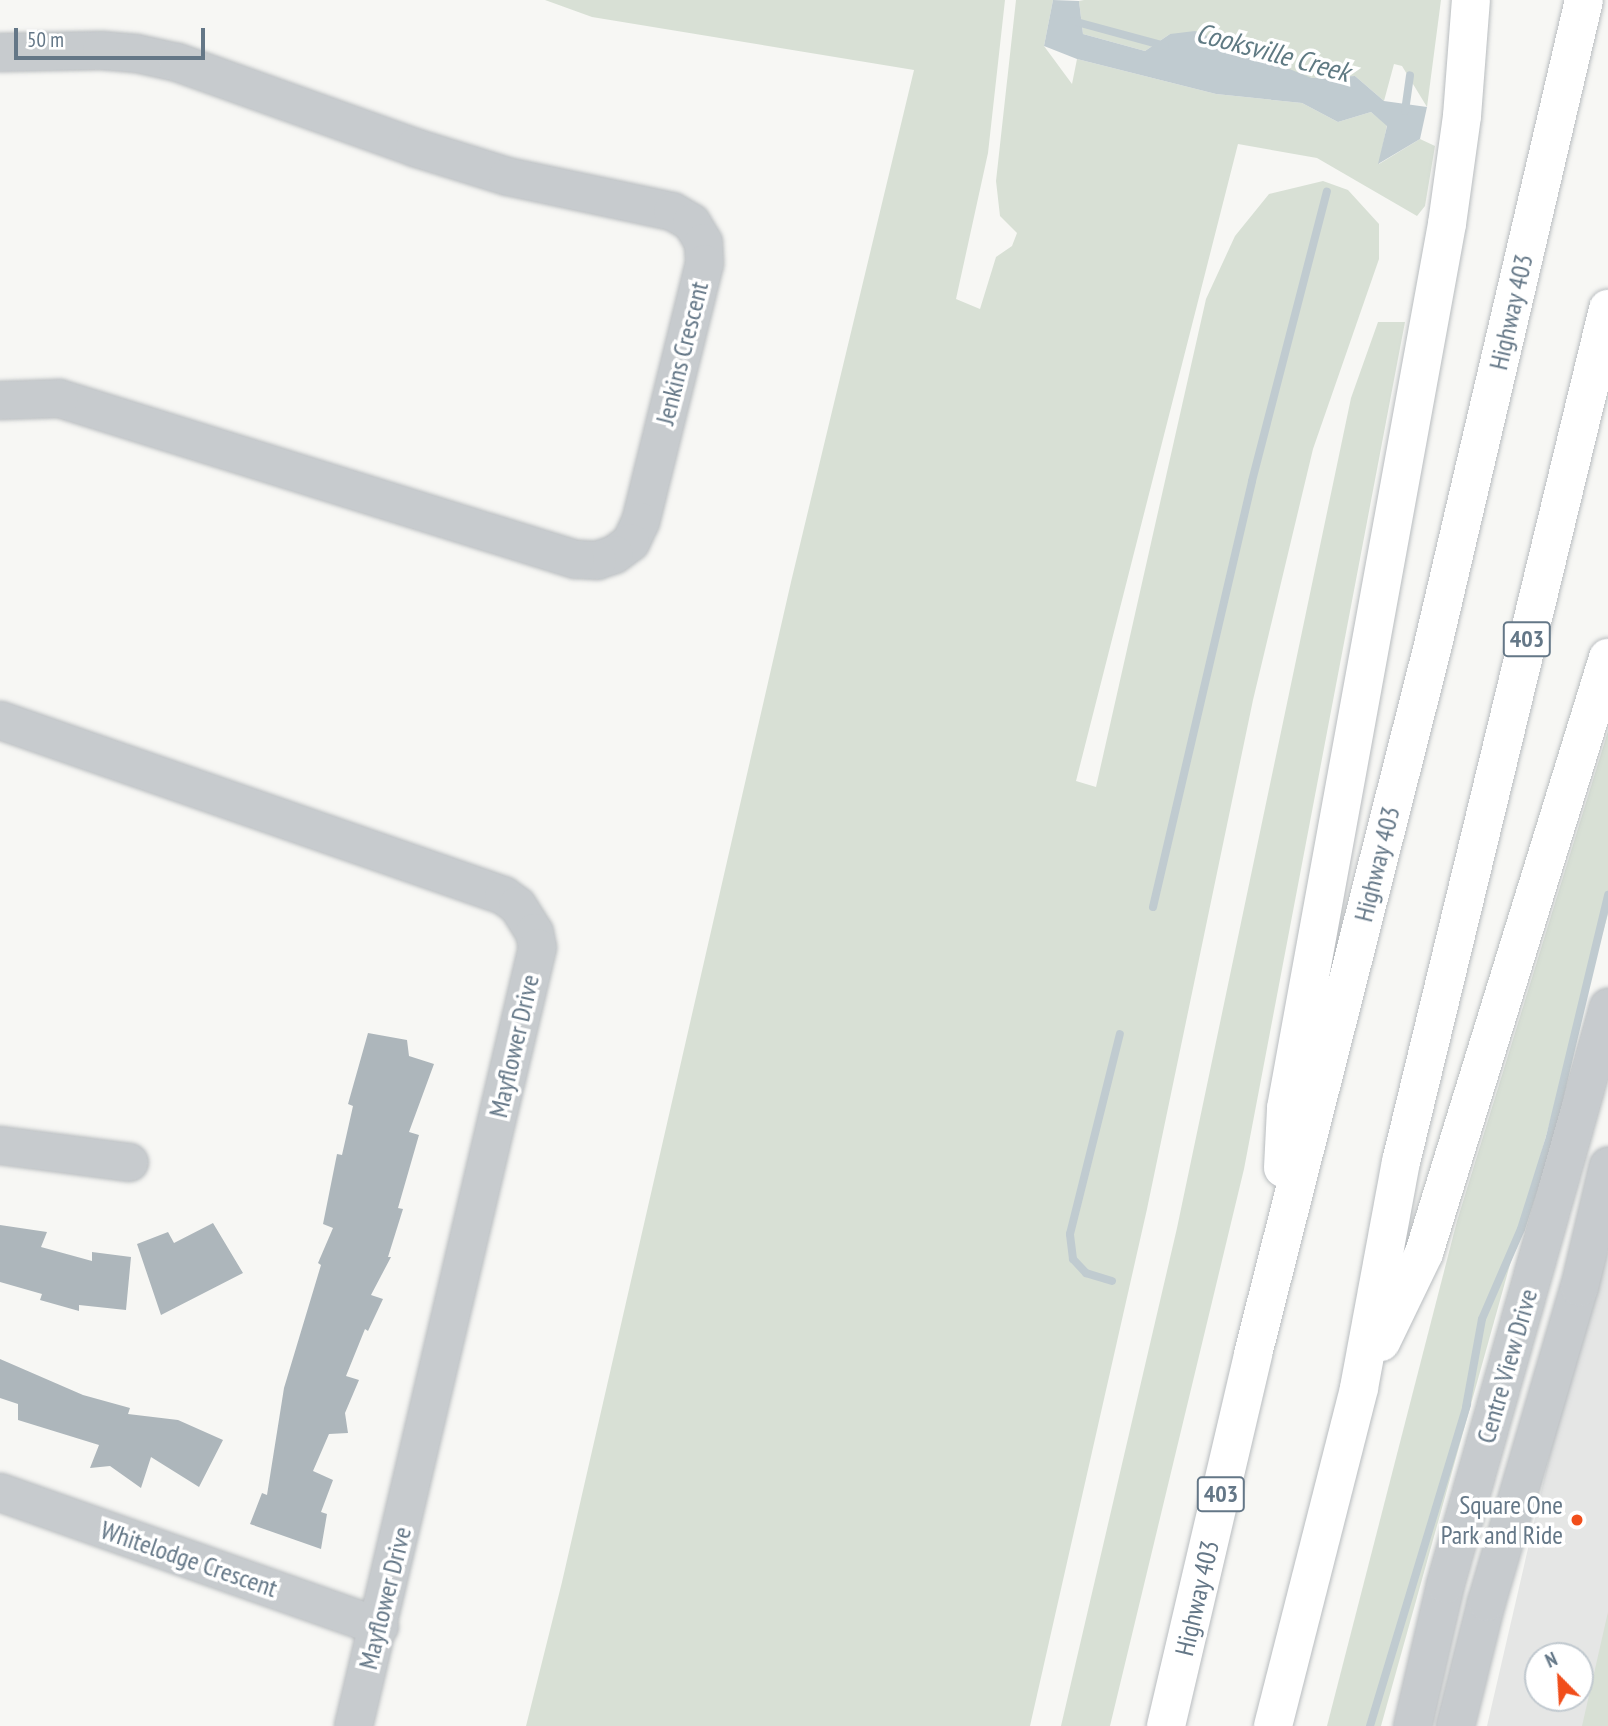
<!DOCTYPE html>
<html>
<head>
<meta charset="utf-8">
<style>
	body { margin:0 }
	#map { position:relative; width:1608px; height:1726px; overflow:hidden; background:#f7f7f4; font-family:"PT Sans Narrow",sans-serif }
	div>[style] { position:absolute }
	.built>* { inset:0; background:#e5e6e5 }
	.green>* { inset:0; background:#d8e0d5 }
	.water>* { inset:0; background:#c0cbd0 }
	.stream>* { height:8px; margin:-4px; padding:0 4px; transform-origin:4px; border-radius:4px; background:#c0cbd0 }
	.building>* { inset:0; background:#adb6bb }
	.roads { filter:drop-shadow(0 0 2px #b9bdc0) drop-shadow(0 0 2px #b9bdc0) }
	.minor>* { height:37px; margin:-18.5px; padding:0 18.5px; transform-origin:18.5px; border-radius:18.5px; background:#c7cbce }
	.highway>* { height:38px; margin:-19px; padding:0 19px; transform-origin:19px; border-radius:19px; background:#fff }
	.dots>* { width:19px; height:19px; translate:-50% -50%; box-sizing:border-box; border:4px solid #fff; border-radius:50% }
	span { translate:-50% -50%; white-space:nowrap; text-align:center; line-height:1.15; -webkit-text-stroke:7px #fff; paint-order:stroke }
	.shield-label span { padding:2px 5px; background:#fff; border:2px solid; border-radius:5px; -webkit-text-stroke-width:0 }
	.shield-label { font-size:24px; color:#647787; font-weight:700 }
	.street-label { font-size:26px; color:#647787 }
	.poi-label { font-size:26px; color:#647787 }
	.right { translate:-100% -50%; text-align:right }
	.water-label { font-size:28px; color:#5f7a83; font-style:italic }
	.north { position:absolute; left:1524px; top:1642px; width:70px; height:70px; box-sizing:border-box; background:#fff; border:2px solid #c1c9cf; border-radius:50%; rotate:336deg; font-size:19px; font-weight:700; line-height:28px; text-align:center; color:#647787 }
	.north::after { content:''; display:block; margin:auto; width:24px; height:32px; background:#f14e1b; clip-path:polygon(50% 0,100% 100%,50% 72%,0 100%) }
	.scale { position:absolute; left:14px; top:28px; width:191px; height:32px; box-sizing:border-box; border:4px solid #647787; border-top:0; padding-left:9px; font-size:21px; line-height:24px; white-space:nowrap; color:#647787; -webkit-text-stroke:5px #fff; paint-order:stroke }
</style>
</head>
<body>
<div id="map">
	<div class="built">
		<div style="clip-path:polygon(evenodd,1608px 1251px,1608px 1726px,1487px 1726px,1560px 1410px,1608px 1251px,1538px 1656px,1580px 1656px,1580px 1698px,1538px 1698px,1538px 1656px)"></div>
	</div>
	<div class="green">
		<div style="clip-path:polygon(545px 0,1005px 0,988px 153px,956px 299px,980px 309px,996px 257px,1012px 246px,1017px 233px,1000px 216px,996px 181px,1016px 0,1053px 0,1044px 46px,1072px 84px,1077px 59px,1216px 94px,1302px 103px,1338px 122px,1371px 112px,1387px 125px,1379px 164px,1420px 139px,1435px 146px,1425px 206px,1417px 216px,1317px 158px,1238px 144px,1076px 781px,1096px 787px,1206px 299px,1235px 236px,1269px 194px,1323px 181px,1348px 190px,1379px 224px,1379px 259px,1313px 449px,1253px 700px,1147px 1209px,1030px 1726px,526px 1726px,562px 1582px,791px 582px,914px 70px,592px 17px)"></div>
		<div style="clip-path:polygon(1084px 0,1441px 0,1427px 107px,1402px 66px,1394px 64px,1384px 101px,1355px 76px,1312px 78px,1170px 34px,1145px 51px,1083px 34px,1079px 1px)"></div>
		<div style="clip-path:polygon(1378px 322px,1405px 322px,1244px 1169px,1110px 1726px,1061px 1726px,1177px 1228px,1351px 398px)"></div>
		<div style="clip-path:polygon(1608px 731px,1608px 914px,1381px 1726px,1327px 1726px,1457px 1221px)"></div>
		<div style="clip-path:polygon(1608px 1612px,1608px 1726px,1582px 1726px)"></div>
	</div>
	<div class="water">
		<div style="clip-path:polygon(1053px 0,1079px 1px,1083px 34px,1145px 51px,1170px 34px,1195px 31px,1312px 78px,1355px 76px,1384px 101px,1427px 107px,1420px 139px,1378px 164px,1387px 126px,1371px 112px,1338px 122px,1302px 103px,1216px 94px,1077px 59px,1044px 46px)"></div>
	</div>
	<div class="stream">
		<div style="left:1073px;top:21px;width:95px;rotate:15.2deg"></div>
		<div style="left:1405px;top:111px;width:36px;rotate:-82deg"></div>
		<div style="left:1153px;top:907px;width:437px;rotate:-76.9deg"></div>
		<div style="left:1252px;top:481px;width:299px;rotate:-75.5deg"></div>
		<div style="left:1112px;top:1281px;width:27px;rotate:-163deg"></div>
		<div style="left:1086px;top:1273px;width:19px;rotate:-133deg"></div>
		<div style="left:1073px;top:1259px;width:25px;rotate:-97deg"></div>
		<div style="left:1070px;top:1234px;width:206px;rotate:-76deg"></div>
		<div style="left:1466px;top:1407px;width:89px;rotate:-79.7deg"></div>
		<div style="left:1482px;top:1319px;width:98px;rotate:-66.6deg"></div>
		<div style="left:1521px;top:1229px;width:96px;rotate:-72.5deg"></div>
		<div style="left:1550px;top:1137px;width:249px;rotate:-76.5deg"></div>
		<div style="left:1370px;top:1726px;width:336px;rotate:-73.2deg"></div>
	</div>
	<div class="building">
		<div style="clip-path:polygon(368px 1033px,407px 1040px,409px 1056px,434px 1064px,409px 1132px,419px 1135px,398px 1208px,403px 1209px,388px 1257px,391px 1257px,371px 1295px,383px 1299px,368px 1331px,365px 1329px,346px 1376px,359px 1380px,345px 1413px,348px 1433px,329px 1434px,313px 1471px,333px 1480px,321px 1512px,327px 1514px,321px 1549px,250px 1524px,262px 1493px,267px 1495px,284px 1388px,321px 1265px,318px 1263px,333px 1228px,323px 1224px,337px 1154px,342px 1155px,353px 1106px,348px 1104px)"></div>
		<div style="clip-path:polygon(213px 1223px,243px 1273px,161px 1315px,137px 1244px,168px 1232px,174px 1243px)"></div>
		<div style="clip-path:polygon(0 1225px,47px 1232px,41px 1247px,92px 1261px,92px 1252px,131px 1257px,126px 1310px,79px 1305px,79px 1311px,40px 1300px,42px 1294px,0 1282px)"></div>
		<div style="clip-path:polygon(0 1359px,83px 1395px,130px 1408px,128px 1414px,178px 1420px,223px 1440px,199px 1487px,151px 1457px,141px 1488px,110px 1466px,90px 1468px,99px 1445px,18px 1420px,18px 1404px,0 1398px)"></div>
	</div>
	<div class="roads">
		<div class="minor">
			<div style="left:0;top:52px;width:101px;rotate:-1.1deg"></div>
			<div style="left:101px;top:50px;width:35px;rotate:5deg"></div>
			<div style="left:136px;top:53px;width:42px;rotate:12.4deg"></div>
			<div style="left:177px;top:62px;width:252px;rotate:19.7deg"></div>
			<div style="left:414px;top:147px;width:97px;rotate:17.3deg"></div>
			<div style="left:507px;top:176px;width:169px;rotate:12deg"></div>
			<div style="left:672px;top:211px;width:22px;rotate:30deg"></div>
			<div style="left:691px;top:222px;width:23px;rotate:59deg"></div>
			<div style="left:703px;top:242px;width:21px;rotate:87deg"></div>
			<div style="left:704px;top:263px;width:266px;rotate:103.9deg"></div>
			<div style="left:640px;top:521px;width:23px;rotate:115deg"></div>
			<div style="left:630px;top:542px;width:20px;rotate:143deg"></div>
			<div style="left:614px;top:554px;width:18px;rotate:161deg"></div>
			<div style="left:597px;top:560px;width:22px;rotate:-177deg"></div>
			<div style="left:575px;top:559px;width:541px;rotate:-162.67deg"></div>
			<div style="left:59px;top:398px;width:59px;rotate:178.1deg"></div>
			<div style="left:0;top:720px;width:533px;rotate:19.18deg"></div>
			<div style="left:503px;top:895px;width:17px;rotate:36deg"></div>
			<div style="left:517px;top:905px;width:32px;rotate:58deg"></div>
			<div style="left:534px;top:932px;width:15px;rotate:79deg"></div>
			<div style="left:537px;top:947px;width:800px;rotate:103.29deg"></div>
			<div style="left:0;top:1145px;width:130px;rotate:7.5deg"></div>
			<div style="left:0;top:1492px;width:402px;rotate:19.5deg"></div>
			<div style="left:1412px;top:1726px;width:146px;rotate:-76.9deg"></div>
			<div style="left:1445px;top:1584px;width:600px;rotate:-74.23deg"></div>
			<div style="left:1455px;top:1726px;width:128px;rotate:-76deg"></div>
			<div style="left:1486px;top:1602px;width:328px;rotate:-73.6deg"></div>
			<div style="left:1579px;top:1287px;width:125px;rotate:-76.6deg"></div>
		</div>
		<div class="highway">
			<div style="left:1283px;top:1168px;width:60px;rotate:-87.1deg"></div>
			<div style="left:1286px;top:1108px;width:899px;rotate:-79.68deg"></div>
			<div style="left:1447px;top:224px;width:109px;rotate:-82.1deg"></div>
			<div style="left:1462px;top:116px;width:116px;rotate:-85.6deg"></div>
			<div style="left:1381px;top:1342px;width:99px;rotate:-64.2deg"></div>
			<div style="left:1424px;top:1253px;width:623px;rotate:-72.82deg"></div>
			<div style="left:1166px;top:1726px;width:382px;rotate:-76.8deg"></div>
			<div style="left:1253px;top:1354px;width:731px;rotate:-75.75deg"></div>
			<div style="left:1433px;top:645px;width:662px;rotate:-76.82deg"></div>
			<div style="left:1273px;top:1726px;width:349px;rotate:-75.7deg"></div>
			<div style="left:1359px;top:1388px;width:230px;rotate:-79.5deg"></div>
			<div style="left:1401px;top:1162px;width:878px;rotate:-76.36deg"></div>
		</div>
	</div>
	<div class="dots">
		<div style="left:1577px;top:1520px;background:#f14e1b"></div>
	</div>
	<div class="shield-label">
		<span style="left:1527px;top:639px">403</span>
		<span style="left:1221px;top:1494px">403</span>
	</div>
	<div class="street-label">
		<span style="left:1511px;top:312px;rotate:-77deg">Highway 403</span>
		<span style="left:682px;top:353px;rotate:-76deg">Jenkins Crescent</span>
		<span style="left:1377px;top:864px;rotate:-76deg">Highway 403</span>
		<span style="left:514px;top:1046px;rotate:-77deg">Mayflower Drive</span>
		<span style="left:1507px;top:1366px;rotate:-74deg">Centre View Drive</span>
		<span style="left:189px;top:1559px;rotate:19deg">Whitelodge Crescent</span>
		<span style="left:385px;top:1598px;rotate:-76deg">Mayflower Drive</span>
		<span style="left:1197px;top:1598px;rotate:-77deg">Highway 403</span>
	</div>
	<div class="poi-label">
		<span class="right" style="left:1563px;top:1520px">Square One<br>Park and Ride</span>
	</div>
	<div class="water-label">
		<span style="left:1273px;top:52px;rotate:15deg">Cooksville Creek</span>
	</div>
	<div class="north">N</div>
	<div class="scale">50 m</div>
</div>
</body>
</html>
